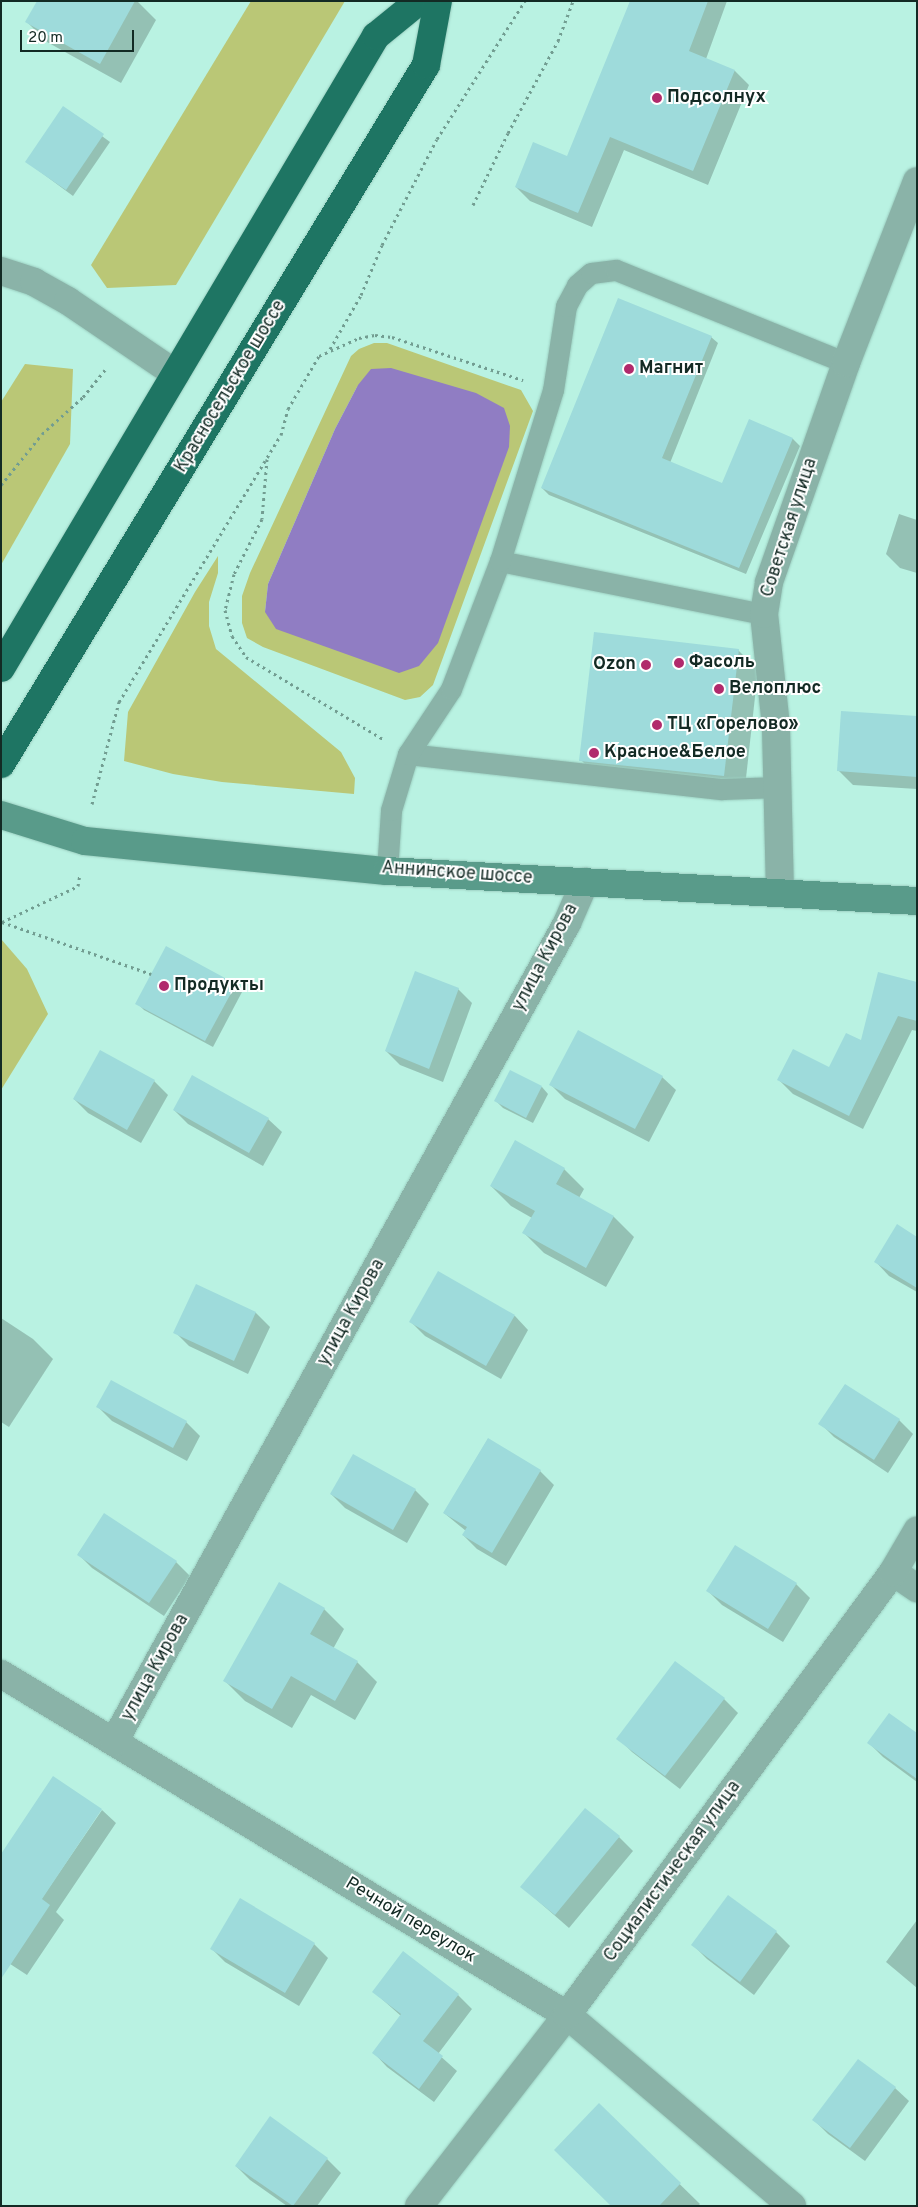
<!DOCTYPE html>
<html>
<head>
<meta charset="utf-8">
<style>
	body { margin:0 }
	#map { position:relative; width:918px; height:2207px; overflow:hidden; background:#b9f2e2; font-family:Overpass,sans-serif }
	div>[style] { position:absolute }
	.green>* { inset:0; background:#bac776 }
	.water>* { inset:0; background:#907dc3 }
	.shadow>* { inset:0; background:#0003 }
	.building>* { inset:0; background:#9edbdb }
	.path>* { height:3px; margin-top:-1.5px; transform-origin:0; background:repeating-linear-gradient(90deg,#729d91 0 2.5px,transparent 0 6.5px) }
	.roads { filter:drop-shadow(0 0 1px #9bcec0) drop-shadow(0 0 1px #9bcec0) }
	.lane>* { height:21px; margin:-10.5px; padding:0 10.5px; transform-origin:10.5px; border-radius:10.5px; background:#8ab3a8 }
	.street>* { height:28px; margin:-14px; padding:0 14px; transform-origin:14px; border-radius:14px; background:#8ab3a8 }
	.secondary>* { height:28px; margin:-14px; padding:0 14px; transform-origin:14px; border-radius:14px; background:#599b8a }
	.highway>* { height:28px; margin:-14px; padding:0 14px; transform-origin:14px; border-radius:14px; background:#1e7563 }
	.dots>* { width:14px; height:14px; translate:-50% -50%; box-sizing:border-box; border:2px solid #fff; border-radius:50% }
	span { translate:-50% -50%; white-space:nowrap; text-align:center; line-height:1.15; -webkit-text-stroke:4px #fff; paint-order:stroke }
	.poi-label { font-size:18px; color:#132a24; font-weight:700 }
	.left { translate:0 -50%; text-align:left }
	.right { translate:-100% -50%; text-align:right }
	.street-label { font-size:18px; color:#132a24 }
	.frame { position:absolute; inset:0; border:2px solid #132a24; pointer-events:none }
	.scale { position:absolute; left:20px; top:30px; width:114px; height:22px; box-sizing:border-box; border:2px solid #132a24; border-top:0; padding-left:6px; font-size:15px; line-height:18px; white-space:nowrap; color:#132a24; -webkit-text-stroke:4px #fff; paint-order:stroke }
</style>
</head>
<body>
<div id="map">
	<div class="green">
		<div style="clip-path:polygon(251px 1px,345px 1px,176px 285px,107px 288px,91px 265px)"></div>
		<div style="clip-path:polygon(evenodd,374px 343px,387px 343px,521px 390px,533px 411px,433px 685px,420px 697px,405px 700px,263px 647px,247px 638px,242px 623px,242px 596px,250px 573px,351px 356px,359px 349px,374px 343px,358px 385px,265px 612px,268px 584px,335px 429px,358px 385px)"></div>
		<div style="clip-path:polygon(25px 364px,73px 369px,70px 444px,1px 565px,1px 402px)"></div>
		<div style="clip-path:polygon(218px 556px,218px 573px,209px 602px,209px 626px,216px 649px,341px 752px,355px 778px,354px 794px,222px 782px,173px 774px,124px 761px,128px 712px,195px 592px)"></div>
		<div style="clip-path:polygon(1px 939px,27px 969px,48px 1014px,1px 1090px)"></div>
	</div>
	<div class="water">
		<div style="clip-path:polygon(391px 368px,476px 393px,504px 408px,510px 426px,509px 447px,438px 643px,419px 666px,399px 673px,276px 629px,265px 612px,268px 584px,335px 429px,358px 385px,371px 369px)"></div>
	</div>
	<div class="shadow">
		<div style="clip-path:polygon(38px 1px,137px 1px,156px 20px,121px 83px,47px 42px,27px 22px)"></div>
		<div style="clip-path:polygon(645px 1px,727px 1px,706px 59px,735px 71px,749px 85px,708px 185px,624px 150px,592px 227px,530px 201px,516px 187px,568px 158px)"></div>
		<div style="clip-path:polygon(64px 108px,110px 142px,73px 196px,27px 162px)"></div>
		<div style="clip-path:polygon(711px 337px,718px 343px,670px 463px,723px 484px,749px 421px,793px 439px,800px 446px,746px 574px,549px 495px,542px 488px)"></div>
		<div style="clip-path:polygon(899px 514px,917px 520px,917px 573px,900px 568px,886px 554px)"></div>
		<div style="clip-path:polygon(738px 650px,758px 670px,744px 796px,601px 780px,581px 760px)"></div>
		<div style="clip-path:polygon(917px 717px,917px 789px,853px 785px,839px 771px)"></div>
		<div style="clip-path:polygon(917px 983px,917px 1031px,912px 1030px,863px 1129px,793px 1094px,779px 1080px,830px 1068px,862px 1042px)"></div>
		<div style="clip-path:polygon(235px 985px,242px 992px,213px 1047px,144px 1010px,137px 1003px)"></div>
		<div style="clip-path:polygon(458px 989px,472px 1003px,443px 1082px,400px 1065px,386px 1051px)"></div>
		<div style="clip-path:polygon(662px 1077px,676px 1090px,649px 1142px,565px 1099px,551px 1085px)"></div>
		<div style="clip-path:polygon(154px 1081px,168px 1095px,141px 1143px,88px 1113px,74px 1099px)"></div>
		<div style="clip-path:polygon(542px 1087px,548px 1094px,533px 1123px,503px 1108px,496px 1101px)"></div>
		<div style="clip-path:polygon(174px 1110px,268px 1119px,282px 1132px,263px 1166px,188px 1124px)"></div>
		<div style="clip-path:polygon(564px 1169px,584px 1189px,579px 1198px,614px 1217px,634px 1237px,606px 1287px,544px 1253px,524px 1233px,532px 1218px,511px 1206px,491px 1186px)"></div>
		<div style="clip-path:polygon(917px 1238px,917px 1292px,889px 1276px,876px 1262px)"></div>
		<div style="clip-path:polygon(196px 1286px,256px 1313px,270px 1327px,248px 1374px,189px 1346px,175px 1332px)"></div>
		<div style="clip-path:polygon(515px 1316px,528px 1330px,501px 1379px,425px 1336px,411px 1322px)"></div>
		<div style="clip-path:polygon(1px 1318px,33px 1339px,53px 1359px,9px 1427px,1px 1422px)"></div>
		<div style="clip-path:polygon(845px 1385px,899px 1420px,913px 1434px,888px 1473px,834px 1437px,820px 1423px)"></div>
		<div style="clip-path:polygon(98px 1407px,186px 1422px,200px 1436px,187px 1461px,112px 1421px)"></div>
		<div style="clip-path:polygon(488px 1439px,540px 1471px,554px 1485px,506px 1566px,477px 1549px,463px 1535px,466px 1531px,444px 1513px)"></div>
		<div style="clip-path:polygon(415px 1490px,429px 1504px,407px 1543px,345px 1508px,331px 1494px)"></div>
		<div style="clip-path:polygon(105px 1515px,176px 1562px,190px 1576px,164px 1616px,92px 1568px,78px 1554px)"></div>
		<div style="clip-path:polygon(796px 1584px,810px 1598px,783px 1642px,722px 1605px,708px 1591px)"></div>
		<div style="clip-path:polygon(324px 1609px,344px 1629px,333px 1649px,357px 1662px,377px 1682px,355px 1720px,311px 1695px,292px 1728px,245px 1701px,225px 1681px)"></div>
		<div style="clip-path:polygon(676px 1663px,724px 1699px,738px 1713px,680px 1789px,632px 1752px,618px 1738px)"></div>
		<div style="clip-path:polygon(917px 1735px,917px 1782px,883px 1757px,869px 1743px)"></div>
		<div style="clip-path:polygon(102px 1810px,116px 1823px,56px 1912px,64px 1920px,27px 1975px,1px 1958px)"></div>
		<div style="clip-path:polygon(619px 1837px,633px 1851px,569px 1928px,522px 1887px)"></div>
		<div style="clip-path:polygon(917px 1920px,917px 1988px,886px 1962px)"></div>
		<div style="clip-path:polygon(776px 1932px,790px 1946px,754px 1995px,707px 1959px,693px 1945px)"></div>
		<div style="clip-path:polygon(314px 1944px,328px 1958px,299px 2006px,225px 1962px,211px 1948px)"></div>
		<div style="clip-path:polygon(403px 1953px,458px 1995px,472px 2009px,438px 2054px,457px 2071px,434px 2102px,387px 2067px,374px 2053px,401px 2016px,374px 1992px)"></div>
		<div style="clip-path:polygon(895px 2088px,909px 2101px,865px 2161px,828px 2134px,814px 2120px)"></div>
		<div style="clip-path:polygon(599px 2105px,700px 2204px,698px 2206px,613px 2206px)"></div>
		<div style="clip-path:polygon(327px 2159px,341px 2173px,317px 2206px,287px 2206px,250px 2180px,236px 2166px)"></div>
	</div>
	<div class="building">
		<div style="clip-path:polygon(37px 1px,135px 1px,100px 64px,25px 22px)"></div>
		<div style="clip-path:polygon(630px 1px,708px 1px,689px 51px,735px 70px,693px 171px,610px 137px,578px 213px,515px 187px,533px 142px,567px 156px)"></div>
		<div style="clip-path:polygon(63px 106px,104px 134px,66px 190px,25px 162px)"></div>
		<div style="clip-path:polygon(618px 298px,712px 336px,662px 458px,722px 483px,749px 419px,793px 438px,739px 568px,541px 488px)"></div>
		<div style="clip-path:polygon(594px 632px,739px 649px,724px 776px,579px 761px)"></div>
		<div style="clip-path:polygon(841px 711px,917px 716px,917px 777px,837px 771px)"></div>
		<div style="clip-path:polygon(166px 946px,236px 984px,205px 1041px,135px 1004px)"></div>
		<div style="clip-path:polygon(415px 971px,459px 988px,429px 1069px,385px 1051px)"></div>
		<div style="clip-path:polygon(878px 972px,917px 982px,917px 1021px,898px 1016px,849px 1116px,777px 1080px,793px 1049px,829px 1067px,846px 1033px,861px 1040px)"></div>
		<div style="clip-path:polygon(578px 1030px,663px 1076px,635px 1129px,549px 1085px)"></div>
		<div style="clip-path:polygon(100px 1050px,155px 1080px,127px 1130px,73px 1099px)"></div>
		<div style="clip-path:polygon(510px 1070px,542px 1086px,526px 1118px,494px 1101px)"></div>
		<div style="clip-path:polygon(192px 1075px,269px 1118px,249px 1153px,173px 1110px)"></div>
		<div style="clip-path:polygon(515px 1140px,565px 1168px,556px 1184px,614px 1216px,586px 1268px,522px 1233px,535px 1211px,490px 1186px)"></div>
		<div style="clip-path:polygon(897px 1224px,917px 1237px,917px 1288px,874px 1262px)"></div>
		<div style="clip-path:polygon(438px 1271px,515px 1315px,486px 1366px,409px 1322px)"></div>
		<div style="clip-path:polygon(196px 1284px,256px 1312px,234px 1361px,173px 1333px)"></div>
		<div style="clip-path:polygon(111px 1380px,187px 1421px,173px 1448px,96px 1407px)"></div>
		<div style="clip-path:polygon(845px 1384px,900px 1419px,874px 1460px,818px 1424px)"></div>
		<div style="clip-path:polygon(488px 1438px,541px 1470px,492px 1553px,462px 1535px,467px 1527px,443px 1513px)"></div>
		<div style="clip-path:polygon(353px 1454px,416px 1489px,393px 1530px,330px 1494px)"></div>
		<div style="clip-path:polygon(104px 1513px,177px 1561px,149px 1603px,77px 1555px)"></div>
		<div style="clip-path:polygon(735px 1545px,797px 1583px,768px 1629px,706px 1591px)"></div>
		<div style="clip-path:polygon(279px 1582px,325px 1608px,310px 1634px,358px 1661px,335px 1701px,291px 1676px,272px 1709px,223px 1681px)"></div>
		<div style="clip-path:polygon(675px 1661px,725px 1698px,665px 1776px,616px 1739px)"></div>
		<div style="clip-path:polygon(889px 1713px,917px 1733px,917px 1779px,867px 1743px)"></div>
		<div style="clip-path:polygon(53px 1776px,102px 1809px,42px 1899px,50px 1905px,1px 1979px,1px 1854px)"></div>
		<div style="clip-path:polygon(585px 1808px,620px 1836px,555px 1915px,520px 1887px)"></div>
		<div style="clip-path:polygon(728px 1895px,777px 1931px,740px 1982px,691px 1945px)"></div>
		<div style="clip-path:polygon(240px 1898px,315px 1943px,285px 1993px,210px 1949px)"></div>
		<div style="clip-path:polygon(403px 1951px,459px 1994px,423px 2041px,443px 2056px,419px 2089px,372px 2053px,401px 2014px,372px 1992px)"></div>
		<div style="clip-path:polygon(858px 2059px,896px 2087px,850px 2148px,812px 2120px)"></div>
		<div style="clip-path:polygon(599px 2103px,681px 2183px,659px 2206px,611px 2206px,554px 2150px)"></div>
		<div style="clip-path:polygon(270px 2116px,328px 2158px,293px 2206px,235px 2166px)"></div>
	</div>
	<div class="path">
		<div style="left:473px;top:205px;width:80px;rotate:-64.1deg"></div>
		<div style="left:508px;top:133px;width:105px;rotate:-61.5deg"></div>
		<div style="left:558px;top:41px;width:43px;rotate:-69.4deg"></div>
		<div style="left:330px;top:349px;width:62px;rotate:-60.1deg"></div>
		<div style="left:361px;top:295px;width:54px;rotate:-67.2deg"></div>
		<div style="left:382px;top:245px;width:119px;rotate:-62.6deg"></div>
		<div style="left:437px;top:139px;width:164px;rotate:-57.5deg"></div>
		<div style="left:267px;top:459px;width:60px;rotate:94.8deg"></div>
		<div style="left:262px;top:519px;width:62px;rotate:117deg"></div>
		<div style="left:234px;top:574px;width:37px;rotate:104deg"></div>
		<div style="left:225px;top:610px;width:27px;rotate:75deg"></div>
		<div style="left:232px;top:636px;width:25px;rotate:56deg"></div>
		<div style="left:246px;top:657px;width:160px;rotate:30.9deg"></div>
		<div style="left:1px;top:485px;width:65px;rotate:-51.2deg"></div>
		<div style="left:42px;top:434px;width:55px;rotate:-42.1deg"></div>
		<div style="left:83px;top:397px;width:38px;rotate:-51deg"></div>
		<div style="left:92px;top:804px;width:106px;rotate:-75.2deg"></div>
		<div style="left:119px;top:702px;width:312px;rotate:-58.8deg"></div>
		<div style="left:281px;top:435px;width:27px;rotate:-75deg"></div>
		<div style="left:288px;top:409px;width:61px;rotate:-59.7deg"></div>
		<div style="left:319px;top:356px;width:44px;rotate:-24.2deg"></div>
		<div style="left:359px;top:338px;width:16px;rotate:-11deg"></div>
		<div style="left:375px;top:335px;width:17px;rotate:7deg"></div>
		<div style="left:392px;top:337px;width:138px;rotate:18.2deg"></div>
		<div style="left:2px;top:922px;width:158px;rotate:19.2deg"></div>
		<div style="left:2px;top:922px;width:84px;rotate:-25.3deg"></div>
		<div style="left:78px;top:886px;width:12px;rotate:-81deg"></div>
	</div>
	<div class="roads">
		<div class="lane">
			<div style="left:500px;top:561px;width:269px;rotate:11.4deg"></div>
			<div style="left:408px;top:754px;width:316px;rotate:6.4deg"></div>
			<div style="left:722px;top:789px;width:56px;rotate:-2deg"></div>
			<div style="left:387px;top:871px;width:61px;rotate:-86.2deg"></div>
			<div style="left:391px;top:810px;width:59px;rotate:-73.1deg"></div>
			<div style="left:408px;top:754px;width:78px;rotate:-56.5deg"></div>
			<div style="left:451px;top:689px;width:137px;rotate:-69.1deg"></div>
			<div style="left:500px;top:561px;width:179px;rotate:-72.8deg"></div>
			<div style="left:553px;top:390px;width:85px;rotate:-81.2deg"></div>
			<div style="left:566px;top:306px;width:24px;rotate:-62deg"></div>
			<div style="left:577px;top:285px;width:18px;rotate:-41deg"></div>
			<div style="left:591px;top:273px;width:25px;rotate:-7deg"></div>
			<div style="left:616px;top:270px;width:248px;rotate:22deg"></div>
		</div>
		<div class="street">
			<div style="left:1px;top:271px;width:35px;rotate:18deg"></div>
			<div style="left:34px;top:282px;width:39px;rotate:29deg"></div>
			<div style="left:68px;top:301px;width:130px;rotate:34.1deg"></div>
			<div style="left:780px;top:892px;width:166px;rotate:-91.4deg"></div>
			<div style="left:776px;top:726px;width:113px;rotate:-96.1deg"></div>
			<div style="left:764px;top:614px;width:32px;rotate:-81deg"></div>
			<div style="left:769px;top:582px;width:232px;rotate:-70.6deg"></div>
			<div style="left:846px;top:363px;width:195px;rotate:-68.7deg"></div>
			<div style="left:893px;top:1572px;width:29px;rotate:34deg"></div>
			<div style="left:1px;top:1674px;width:661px;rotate:31.07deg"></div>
			<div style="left:567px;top:2015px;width:295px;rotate:40.3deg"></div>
			<div style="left:114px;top:1742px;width:936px;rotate:-61.05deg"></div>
			<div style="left:567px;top:923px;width:45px;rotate:-66.3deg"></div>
			<div style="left:419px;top:2206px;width:242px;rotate:-52.2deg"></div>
			<div style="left:567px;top:2015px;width:550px;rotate:-53.65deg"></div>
			<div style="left:893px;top:1572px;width:48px;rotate:-59.7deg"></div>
		</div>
		<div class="secondary">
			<div style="left:1px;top:815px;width:88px;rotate:17.2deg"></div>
			<div style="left:85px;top:841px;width:303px;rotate:5.7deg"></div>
			<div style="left:387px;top:871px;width:531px;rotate:3.24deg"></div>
		</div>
		<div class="highway">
			<div style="left:1px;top:668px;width:735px;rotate:-59.32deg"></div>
			<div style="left:376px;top:36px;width:55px;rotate:-39.1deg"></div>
			<div style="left:1px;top:764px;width:818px;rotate:-58.7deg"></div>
			<div style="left:426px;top:65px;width:65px;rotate:-79.4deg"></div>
		</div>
	</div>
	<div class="dots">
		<div style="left:657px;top:98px;background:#b12a6c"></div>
		<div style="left:629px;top:369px;background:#b12a6c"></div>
		<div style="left:679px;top:663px;background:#b12a6c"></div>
		<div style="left:646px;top:665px;background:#b12a6c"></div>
		<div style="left:719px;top:689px;background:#b12a6c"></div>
		<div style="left:657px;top:725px;background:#b12a6c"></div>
		<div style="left:594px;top:753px;background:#b12a6c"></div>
		<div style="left:164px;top:986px;background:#b12a6c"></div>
	</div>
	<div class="poi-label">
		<span class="left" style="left:667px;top:98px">Подсолнух</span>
		<span class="left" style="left:639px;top:369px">Магнит</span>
		<span class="left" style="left:689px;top:663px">Фасоль</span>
		<span class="right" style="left:636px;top:665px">Ozon</span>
		<span class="left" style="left:729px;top:689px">Велоплюс</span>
		<span class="left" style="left:667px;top:725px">ТЦ «Горелово»</span>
		<span class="left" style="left:604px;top:753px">Красное&amp;Белое</span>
		<span class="left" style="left:174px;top:986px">Продукты</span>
	</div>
	<div class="street-label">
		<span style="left:231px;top:387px;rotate:-59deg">Красносельское шоссе</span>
		<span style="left:790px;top:528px;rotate:-72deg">Советская улица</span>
		<span style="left:457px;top:874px;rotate:4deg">Аннинское шоссе</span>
		<span style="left:546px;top:958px;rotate:-62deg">улица Кирова</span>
		<span style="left:352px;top:1313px;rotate:-61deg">улица Кирова</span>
		<span style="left:156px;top:1668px;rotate:-61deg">улица Кирова</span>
		<span style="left:673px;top:1872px;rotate:-54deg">Социалистическая улица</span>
		<span style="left:410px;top:1921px;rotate:31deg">Речной переулок</span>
	</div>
	<div class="frame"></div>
	<div class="scale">20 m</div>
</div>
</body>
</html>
